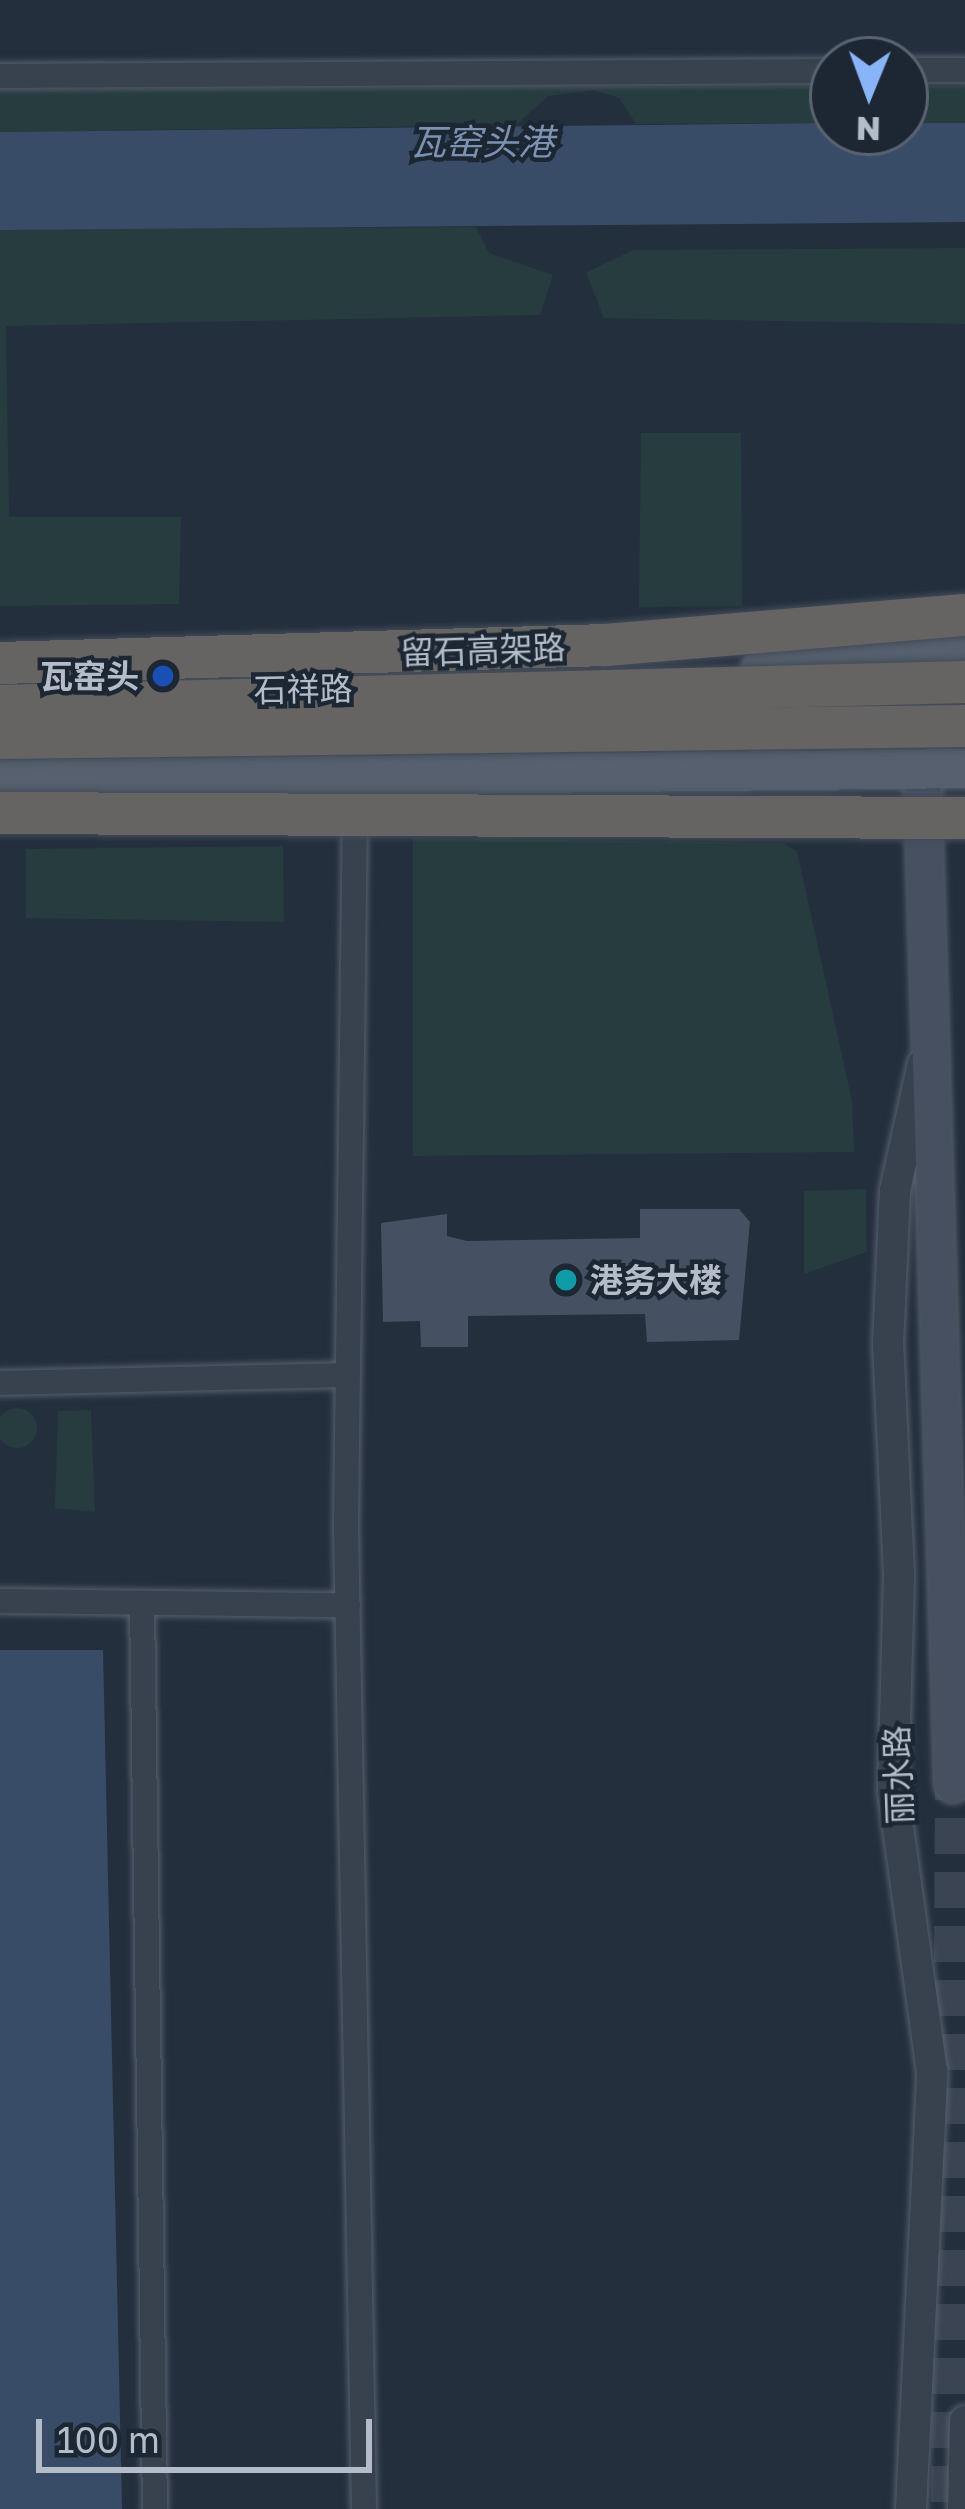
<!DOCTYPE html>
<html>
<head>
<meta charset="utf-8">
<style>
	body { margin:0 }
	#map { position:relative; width:965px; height:2509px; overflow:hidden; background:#242f3e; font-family:"Golos Text","Noto Sans SC",sans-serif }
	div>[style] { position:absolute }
	.green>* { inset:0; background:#263c3f }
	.round { border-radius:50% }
	.water>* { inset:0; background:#394c67 }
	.building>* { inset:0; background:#455162 }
	.secondary-tunnel>* { height:36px; margin-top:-18px; transform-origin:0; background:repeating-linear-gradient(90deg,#3a4453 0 36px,transparent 0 54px) }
	.roads { filter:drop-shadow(0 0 3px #565f6c) drop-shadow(0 0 3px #565f6c) }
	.minor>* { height:24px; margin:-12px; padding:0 12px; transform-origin:12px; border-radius:12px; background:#38414e }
	.tertiary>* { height:30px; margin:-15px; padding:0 15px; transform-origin:15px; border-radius:15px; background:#38414e }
	.secondary>* { height:36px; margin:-18px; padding:0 18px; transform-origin:18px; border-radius:18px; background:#465061 }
	.primary>* { height:39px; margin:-19.5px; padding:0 19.5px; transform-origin:19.5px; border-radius:19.5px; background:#56606e }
	.bridges { filter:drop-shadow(0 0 3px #434c59) drop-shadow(0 0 3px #434c59) }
	.trunk-bridge>* { height:42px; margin:-21px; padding:0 21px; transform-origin:21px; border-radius:21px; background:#656462 }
	.dots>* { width:33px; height:33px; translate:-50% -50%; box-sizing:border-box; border:6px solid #1d2633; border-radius:50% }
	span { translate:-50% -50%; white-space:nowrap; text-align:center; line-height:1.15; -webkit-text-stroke:9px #1d2633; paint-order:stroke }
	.street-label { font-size:33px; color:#b4bcc9 }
	.poi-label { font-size:33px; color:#b4bcc9; font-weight:700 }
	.right { translate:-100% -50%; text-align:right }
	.left { translate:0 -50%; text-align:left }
	.water-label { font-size:36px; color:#7c92b1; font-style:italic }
	.north { position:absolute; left:809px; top:36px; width:120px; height:120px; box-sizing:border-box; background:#1d2633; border:3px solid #59626f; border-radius:50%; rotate:181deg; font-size:33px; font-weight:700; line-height:48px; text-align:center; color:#b4bcc9 }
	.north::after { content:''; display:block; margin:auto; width:42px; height:54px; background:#8ab4f8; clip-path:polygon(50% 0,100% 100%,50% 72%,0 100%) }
	.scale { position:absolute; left:36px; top:2419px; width:336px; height:54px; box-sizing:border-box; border:6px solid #b4bcc9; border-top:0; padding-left:15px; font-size:36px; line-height:42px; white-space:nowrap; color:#b4bcc9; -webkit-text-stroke:9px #1d2633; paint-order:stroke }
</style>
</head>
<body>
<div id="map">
	<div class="green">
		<div style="clip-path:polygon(833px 86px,833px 123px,636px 124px,619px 98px,594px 90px,548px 96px,516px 125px,0 132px,0 90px)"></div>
		<div style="clip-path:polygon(905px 86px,965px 86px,965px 123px,905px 123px)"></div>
		<div style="clip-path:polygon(476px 227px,489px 253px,553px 275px,540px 315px,6px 326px,9px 517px,181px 517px,179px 604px,0 606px,0 229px)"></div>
		<div style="clip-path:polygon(965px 248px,965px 324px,604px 318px,586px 273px,633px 250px)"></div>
		<div style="clip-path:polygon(641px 433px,741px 433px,742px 606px,639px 607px)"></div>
		<div style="clip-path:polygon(413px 838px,782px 843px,797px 851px,852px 1101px,854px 1152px,413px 1156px)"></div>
		<div style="clip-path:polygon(283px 846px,284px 922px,26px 918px,26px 849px)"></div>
		<div style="clip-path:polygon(866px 1189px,867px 1252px,804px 1274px,804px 1191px)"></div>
		<div class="round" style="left:-3px;top:1408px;width:40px;height:40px"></div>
		<div style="clip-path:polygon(91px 1410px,95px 1512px,55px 1508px,58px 1411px)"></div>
	</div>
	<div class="water">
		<div style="clip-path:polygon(833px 123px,833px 132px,905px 132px,905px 123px,965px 123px,965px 222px,0 230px,0 132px)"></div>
		<div style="clip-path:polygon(0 1650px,103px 1650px,122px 2509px,0 2509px)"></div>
	</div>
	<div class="building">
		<div style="clip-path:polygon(640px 1209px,739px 1209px,750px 1222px,739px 1340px,647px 1342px,645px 1314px,468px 1316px,468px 1347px,421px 1347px,420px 1321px,383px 1322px,381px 1223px,447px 1214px,447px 1236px,467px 1241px,640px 1238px)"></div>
	</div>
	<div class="secondary-tunnel">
		<div style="left:949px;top:2502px;width:717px;rotate:-89.68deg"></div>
	</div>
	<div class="roads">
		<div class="minor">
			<div style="left:905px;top:70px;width:60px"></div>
			<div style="left:0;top:76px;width:833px;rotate:-0.34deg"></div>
			<div style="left:355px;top:808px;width:720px;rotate:90.72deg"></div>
			<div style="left:346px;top:1528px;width:981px;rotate:88.95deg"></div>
			<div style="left:0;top:1383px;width:348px;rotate:-1.3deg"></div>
			<div style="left:0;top:1601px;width:348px;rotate:0.7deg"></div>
			<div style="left:142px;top:1603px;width:906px;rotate:89.18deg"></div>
		</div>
		<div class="tertiary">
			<div style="left:911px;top:2509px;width:438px;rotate:-87.2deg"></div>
			<div style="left:932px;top:2072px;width:284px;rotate:-97.9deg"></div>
			<div style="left:893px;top:1791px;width:216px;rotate:-88.4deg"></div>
			<div style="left:899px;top:1575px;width:230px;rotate:-92.7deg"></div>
			<div style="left:888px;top:1345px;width:154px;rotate:-87.4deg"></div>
			<div style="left:895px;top:1191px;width:130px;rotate:-77.6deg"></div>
			<div style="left:963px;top:2509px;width:88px;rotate:-88.7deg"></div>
		</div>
		<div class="secondary">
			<div style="left:943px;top:701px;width:69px;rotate:107.7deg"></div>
			<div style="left:922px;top:767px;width:1018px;rotate:88.26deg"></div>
		</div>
		<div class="primary">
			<div style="left:761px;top:667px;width:205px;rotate:-5.3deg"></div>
			<div style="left:0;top:779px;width:965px;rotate:-0.65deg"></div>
		</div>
	</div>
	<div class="bridges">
		<div class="trunk-bridge">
			<div style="left:0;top:663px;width:606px;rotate:-1.7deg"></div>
			<div style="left:606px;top:645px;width:360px;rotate:-4.8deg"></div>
			<div style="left:0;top:706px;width:965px;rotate:-1.42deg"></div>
			<div style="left:0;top:738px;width:965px;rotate:-0.71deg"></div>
			<div style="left:0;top:813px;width:965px;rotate:0.3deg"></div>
		</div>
	</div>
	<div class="dots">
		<div style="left:163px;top:676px;background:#1a4fb4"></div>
		<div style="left:566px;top:1280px;background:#0f9aa8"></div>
	</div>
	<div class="street-label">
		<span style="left:483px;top:650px;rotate:-2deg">留石高架路</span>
		<span style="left:303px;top:689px;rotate:-1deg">石祥路</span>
		<span style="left:898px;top:1775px;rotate:-92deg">丽水路</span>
	</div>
	<div class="poi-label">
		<span class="right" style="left:139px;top:676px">瓦窑头</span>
		<span class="left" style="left:590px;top:1280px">港务大楼</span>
	</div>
	<div class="water-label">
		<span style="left:482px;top:142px">瓦窑头港</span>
	</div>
	<div class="north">N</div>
	<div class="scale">100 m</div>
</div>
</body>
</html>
